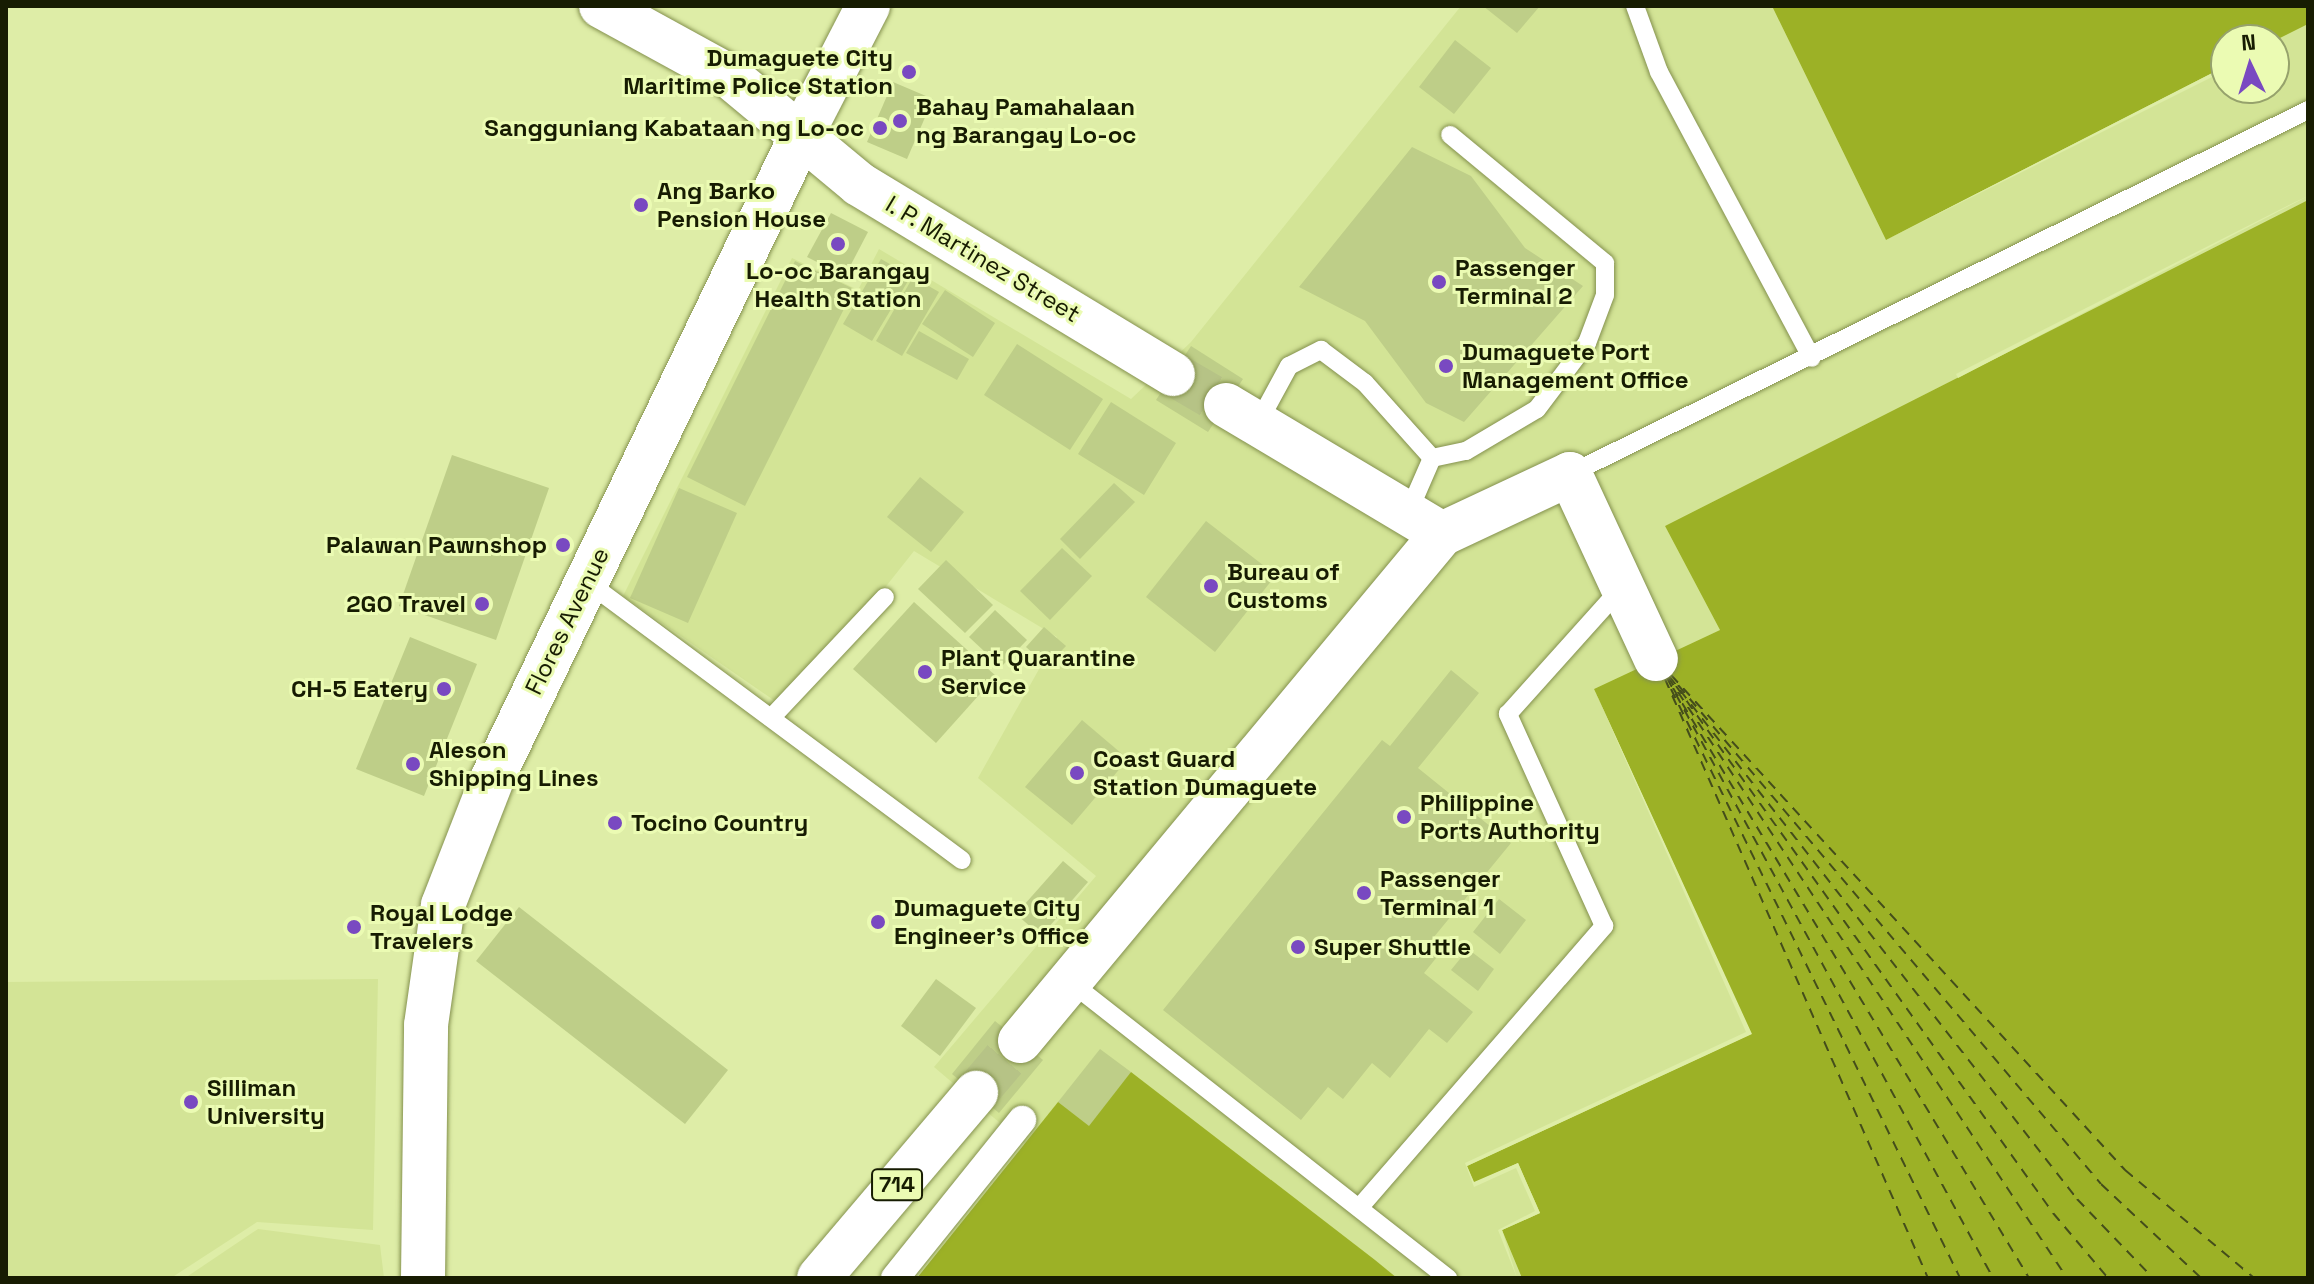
<!DOCTYPE html>
<html>
<head>
<meta charset="utf-8">
<style>
	body { margin:0 }
	#map { position:relative; width:2314px; height:1284px; overflow:hidden; background:#deeda7; font-family:"Space Grotesk",sans-serif }
	div>[style] { position:absolute }
	.built>* { inset:0; background:#d3e496 }
	.water>* { inset:0; background:#9cb126 }
	.pier>* { inset:0; background:#deeda7 }
	.ferry>* { height:2px; margin-top:-1px; transform-origin:0; background:repeating-linear-gradient(90deg,#444d1a 0 10px,transparent 0 18px) }
	.building>* { inset:0; background:#bece88 }
	.trunk-tunnel>* { height:44px; margin-top:-22px; transform-origin:0; background:repeating-linear-gradient(90deg,#b6c386 0 44px,transparent 0 66px) }
	.roads { filter:drop-shadow(0 0 2px #84914e) drop-shadow(0 0 2px #84914e) }
	.service>* { height:18px; margin:-9px; padding:0 9px; transform-origin:9px; border-radius:9px; background:#fff }
	.pedestrian>* { height:28px; margin:-14px; padding:0 14px; transform-origin:14px; border-radius:14px; background:#fff }
	.secondary>* { height:44px; margin:-22px; padding:0 22px; transform-origin:22px; border-radius:22px; background:#fff }
	.trunk>* { height:44px; margin:-22px; padding:0 22px; transform-origin:22px; border-radius:22px; background:#fff }
	.dots>* { width:22px; height:22px; translate:-50% -50%; box-sizing:border-box; border:4px solid #ebfbb3; border-radius:50% }
	span { translate:-50% -50%; white-space:nowrap; text-align:center; line-height:1.15; -webkit-text-stroke:6px #ebfbb3; paint-order:stroke }
	.shield-label span { padding:2px 6px; background:#ebfbb3; border:2px solid; border-radius:6px; -webkit-text-stroke-width:0 }
	.shield-label { font-size:22px; color:#171c02; font-weight:700 }
	.poi-label { font-size:24px; color:#171c02; font-weight:700 }
	.right { translate:-100% -50%; text-align:right }
	.left { translate:0 -50%; text-align:left }
	.street-label { font-size:24px; color:#171c02 }
	.frame { position:absolute; inset:0; border:8px solid #171c02; pointer-events:none }
	.north { position:absolute; left:2210px; top:24px; width:80px; height:80px; box-sizing:border-box; background:#ebfbb3; border:2px solid #96a26c; border-radius:50%; rotate:356deg; font-size:22px; font-weight:700; line-height:32px; text-align:center; color:#171c02 }
	.north::after { content:''; display:block; margin:auto; width:28px; height:36px; background:#7949c1; clip-path:polygon(50% 0,100% 100%,50% 72%,0 100%) }
</style>
</head>
<body>
<div id="map">
	<div class="built">
		<div style="clip-path:polygon(1461px 6px,1772px 6px,1886px 240px,2226px 66px,2226px 88px,2274px 88px,2274px 41px,2308px 24px,2308px 200px,1665px 526px,1720px 630px,1594px 689px,1752px 1034px,1518px 1163px,1540px 1213px,1502px 1230px,1522px 1278px,1397px 1278px,1131px 1073px,1058px 1102px,1026px 1145px,934px 1067px,1096px 876px,978px 778px,1057px 637px,914px 551px,788px 710px,623px 596px,792px 258px,858px 290px,879px 249px,1131px 399px,1191px 342px)"></div>
		<div style="clip-path:polygon(378px 979px,373px 1230px,257px 1222px,171px 1278px,6px 1278px,6px 982px)"></div>
		<div style="clip-path:polygon(258px 1229px,380px 1245px,384px 1278px,185px 1278px)"></div>
	</div>
	<div class="water">
		<div style="clip-path:polygon(1772px 6px,2308px 6px,2308px 24px,2274px 41px,2226px 40px,2226px 66px,1886px 240px)"></div>
		<div style="clip-path:polygon(2308px 200px,2308px 1278px,1522px 1278px,1502px 1230px,1540px 1213px,1518px 1163px,1474px 1183px,1467px 1166px,1751px 1034px,1594px 689px,1720px 630px,1665px 526px)"></div>
		<div style="clip-path:polygon(1131px 1072px,1375px 1260px,1397px 1278px,917px 1278px,1058px 1102px)"></div>
	</div>
	<div class="pier">
		<div style="clip-path:polygon(2226px 66px,2226px 70px,1886px 240px)"></div>
		<div style="clip-path:polygon(2308px 196px,1958px 378px,1956px 374px,2295px 202px)"></div>
		<div style="clip-path:polygon(1594px 689px,1752px 1034px,1467px 1166px,1474px 1182px,1518px 1163px,1540px 1213px,1502px 1230px,1517px 1278px,1498px 1230px,1535px 1211px,1516px 1168px,1474px 1187px,1465px 1163px,1746px 1032px)"></div>
	</div>
	<div class="ferry">
		<div style="left:1671px;top:675px;width:672px;rotate:47.47deg"></div>
		<div style="left:2125px;top:1170px;width:168px;rotate:39.9deg"></div>
		<div style="left:1669px;top:676px;width:663px;rotate:52.04deg"></div>
		<div style="left:2077px;top:1199px;width:110px;rotate:46.1deg"></div>
		<div style="left:1668px;top:677px;width:721px;rotate:56.42deg"></div>
		<div style="left:1667px;top:678px;width:683px;rotate:61.48deg"></div>
		<div style="left:1665px;top:679px;width:654px;rotate:66.3deg"></div>
		<div style="left:1678px;top:685px;width:654px;rotate:49.71deg"></div>
		<div style="left:2101px;top:1184px;width:137px;rotate:43.2deg"></div>
		<div style="left:1676px;top:686px;width:648px;rotate:54.42deg"></div>
		<div style="left:2053px;top:1213px;width:85px;rotate:49.8deg"></div>
		<div style="left:1673px;top:688px;width:689px;rotate:58.89deg"></div>
		<div style="left:1671px;top:689px;width:656px;rotate:63.86deg"></div>
	</div>
	<div class="building">
		<div style="clip-path:polygon(1483px 6px,1540px 6px,1517px 33px)"></div>
		<div style="clip-path:polygon(1455px 40px,1491px 68px,1454px 114px,1419px 87px)"></div>
		<div style="clip-path:polygon(893px 82px,933px 99px,907px 159px,867px 142px)"></div>
		<div style="clip-path:polygon(1412px 147px,1471px 176px,1525px 248px,1583px 286px,1464px 422px,1426px 403px,1365px 321px,1299px 287px)"></div>
		<div style="clip-path:polygon(831px 213px,868px 232px,845px 276px,807px 257px)"></div>
		<div style="clip-path:polygon(881px 259px,911px 276px,872px 341px,843px 324px)"></div>
		<div style="clip-path:polygon(795px 261px,854px 289px,745px 506px,687px 477px)"></div>
		<div style="clip-path:polygon(913px 277px,939px 292px,902px 356px,876px 341px)"></div>
		<div style="clip-path:polygon(945px 290px,995px 323px,973px 357px,922px 324px)"></div>
		<div style="clip-path:polygon(919px 331px,969px 359px,957px 380px,906px 353px)"></div>
		<div style="clip-path:polygon(1017px 344px,1103px 399px,1070px 450px,984px 395px)"></div>
		<div style="clip-path:polygon(1191px 346px,1243px 379px,1208px 432px,1156px 400px)"></div>
		<div style="clip-path:polygon(1111px 402px,1176px 443px,1144px 495px,1078px 454px)"></div>
		<div style="clip-path:polygon(452px 455px,549px 488px,496px 640px,399px 606px)"></div>
		<div style="clip-path:polygon(920px 477px,964px 512px,931px 552px,887px 517px)"></div>
		<div style="clip-path:polygon(1114px 483px,1135px 502px,1080px 559px,1060px 539px)"></div>
		<div style="clip-path:polygon(679px 488px,737px 513px,688px 623px,630px 598px)"></div>
		<div style="clip-path:polygon(1206px 521px,1276px 575px,1215px 652px,1146px 597px)"></div>
		<div style="clip-path:polygon(1062px 548px,1092px 576px,1050px 620px,1020px 591px)"></div>
		<div style="clip-path:polygon(946px 560px,993px 605px,965px 633px,918px 589px)"></div>
		<div style="clip-path:polygon(914px 602px,996px 676px,936px 743px,853px 669px)"></div>
		<div style="clip-path:polygon(995px 610px,1027px 640px,1001px 667px,969px 637px)"></div>
		<div style="clip-path:polygon(1044px 627px,1066px 646px,1047px 666px,1026px 647px)"></div>
		<div style="clip-path:polygon(410px 637px,477px 664px,424px 796px,356px 769px)"></div>
		<div style="clip-path:polygon(1451px 670px,1479px 693px,1418px 768px,1511px 843px,1429px 943px,1441px 952px,1424px 973px,1473px 1012px,1447px 1043px,1429px 1029px,1390px 1078px,1372px 1063px,1343px 1099px,1328px 1087px,1301px 1120px,1163px 1010px,1382px 740px,1390px 746px)"></div>
		<div style="clip-path:polygon(1082px 720px,1128px 759px,1072px 825px,1025px 787px)"></div>
		<div style="clip-path:polygon(1063px 861px,1088px 882px,1041px 936px,1016px 914px)"></div>
		<div style="clip-path:polygon(1499px 899px,1526px 920px,1500px 954px,1473px 932px)"></div>
		<div style="clip-path:polygon(519px 907px,728px 1070px,685px 1124px,476px 961px)"></div>
		<div style="clip-path:polygon(1468px 949px,1494px 969px,1478px 991px,1451px 970px)"></div>
		<div style="clip-path:polygon(936px 979px,976px 1008px,940px 1056px,901px 1026px)"></div>
		<div style="clip-path:polygon(995px 1021px,1043px 1060px,999px 1113px,952px 1074px)"></div>
		<div style="clip-path:polygon(1100px 1049px,1131px 1072px,1089px 1126px,1058px 1102px)"></div>
	</div>
	<div class="trunk-tunnel">
		<div style="left:1173px;top:374px;width:61px;rotate:30.3deg"></div>
		<div style="left:976px;top:1093px;width:68px;rotate:-49.8deg"></div>
	</div>
	<div class="roads">
		<div class="service">
			<div style="left:1635px;top:6px;width:70px;rotate:70deg"></div>
			<div style="left:1659px;top:72px;width:324px;rotate:61.9deg"></div>
			<div style="left:1258px;top:423px;width:65px;rotate:-61.5deg"></div>
			<div style="left:1289px;top:366px;width:36px;rotate:-27deg"></div>
			<div style="left:1321px;top:350px;width:55px;rotate:36.9deg"></div>
			<div style="left:1365px;top:383px;width:101px;rotate:48.2deg"></div>
			<div style="left:1432px;top:458px;width:58px;rotate:113.5deg"></div>
			<div style="left:1432px;top:458px;width:35px;rotate:-12deg"></div>
			<div style="left:1466px;top:451px;width:82px;rotate:-30.6deg"></div>
			<div style="left:1537px;top:409px;width:83px;rotate:-52.9deg"></div>
			<div style="left:1587px;top:343px;width:51px;rotate:-69.4deg"></div>
			<div style="left:1605px;top:295px;width:32px;rotate:-90deg"></div>
			<div style="left:1605px;top:263px;width:201px;rotate:-140.4deg"></div>
			<div style="left:1570px;top:474px;width:823px;rotate:-26.25deg"></div>
			<div style="left:586px;top:581px;width:468px;rotate:36.6deg"></div>
			<div style="left:771px;top:718px;width:166px;rotate:-46.7deg"></div>
			<div style="left:1069px;top:981px;width:482px;rotate:38.1deg"></div>
			<div style="left:1359px;top:1208px;width:374px;rotate:-49deg"></div>
			<div style="left:1604px;top:926px;width:233px;rotate:-114.4deg"></div>
			<div style="left:1508px;top:714px;width:169px;rotate:-48.1deg"></div>
		</div>
		<div class="pedestrian">
			<div style="left:895px;top:1278px;width:203px;rotate:-51.2deg"></div>
		</div>
		<div class="secondary">
			<div style="left:803px;top:132px;width:142px;rotate:-62.7deg"></div>
		</div>
		<div class="trunk">
			<div style="left:601px;top:6px;width:146px;rotate:28.7deg"></div>
			<div style="left:729px;top:76px;width:169px;rotate:39.7deg"></div>
			<div style="left:859px;top:184px;width:367px;rotate:31.2deg"></div>
			<div style="left:1226px;top:405px;width:252px;rotate:30.8deg"></div>
			<div style="left:1020px;top:1041px;width:660px;rotate:-50.23deg"></div>
			<div style="left:1442px;top:534px;width:141px;rotate:-25.1deg"></div>
			<div style="left:1570px;top:474px;width:204px;rotate:65.1deg"></div>
			<div style="left:423px;top:1278px;width:253px;rotate:-89.3deg"></div>
			<div style="left:426px;top:1025px;width:121px;rotate:-81.9deg"></div>
			<div style="left:443px;top:905px;width:135px;rotate:-68.7deg"></div>
			<div style="left:492px;top:779px;width:718px;rotate:-64.33deg"></div>
			<div style="left:819px;top:1278px;width:243px;rotate:-49.7deg"></div>
		</div>
	</div>
	<div class="dots">
		<div style="left:909px;top:72px;background:#7949c1"></div>
		<div style="left:900px;top:121px;background:#7949c1"></div>
		<div style="left:880px;top:128px;background:#7949c1"></div>
		<div style="left:641px;top:205px;background:#7949c1"></div>
		<div style="left:838px;top:244px;background:#7949c1"></div>
		<div style="left:1439px;top:282px;background:#7949c1"></div>
		<div style="left:1446px;top:366px;background:#7949c1"></div>
		<div style="left:563px;top:545px;background:#7949c1"></div>
		<div style="left:1211px;top:586px;background:#7949c1"></div>
		<div style="left:482px;top:604px;background:#7949c1"></div>
		<div style="left:925px;top:672px;background:#7949c1"></div>
		<div style="left:444px;top:689px;background:#7949c1"></div>
		<div style="left:413px;top:764px;background:#7949c1"></div>
		<div style="left:1077px;top:773px;background:#7949c1"></div>
		<div style="left:1404px;top:817px;background:#7949c1"></div>
		<div style="left:615px;top:823px;background:#7949c1"></div>
		<div style="left:1364px;top:893px;background:#7949c1"></div>
		<div style="left:878px;top:922px;background:#7949c1"></div>
		<div style="left:354px;top:927px;background:#7949c1"></div>
		<div style="left:1298px;top:947px;background:#7949c1"></div>
		<div style="left:191px;top:1102px;background:#7949c1"></div>
	</div>
	<div class="shield-label">
		<span style="left:897px;top:1185px">714</span>
	</div>
	<div class="poi-label">
		<span class="right" style="left:893px;top:72px">Dumaguete City<br>Maritime Police Station</span>
		<span class="left" style="left:916px;top:121px">Bahay Pamahalaan<br>ng Barangay Lo-oc</span>
		<span class="right" style="left:864px;top:128px">Sangguniang Kabataan ng Lo-oc</span>
		<span class="left" style="left:657px;top:205px">Ang Barko<br>Pension House</span>
		<span class="left" style="left:1455px;top:282px">Passenger<br>Terminal 2</span>
		<span style="left:838px;top:285px">Lo-oc Barangay<br>Health Station</span>
		<span class="left" style="left:1462px;top:366px">Dumaguete Port<br>Management Office</span>
		<span class="right" style="left:547px;top:545px">Palawan Pawnshop</span>
		<span class="left" style="left:1227px;top:586px">Bureau of<br>Customs</span>
		<span class="right" style="left:466px;top:604px">2GO Travel</span>
		<span class="left" style="left:941px;top:672px">Plant Quarantine<br>Service</span>
		<span class="right" style="left:428px;top:689px">CH-5 Eatery</span>
		<span class="left" style="left:429px;top:764px">Aleson<br>Shipping Lines</span>
		<span class="left" style="left:1093px;top:773px">Coast Guard<br>Station Dumaguete</span>
		<span class="left" style="left:1420px;top:817px">Philippine<br>Ports Authority</span>
		<span class="left" style="left:631px;top:823px">Tocino Country</span>
		<span class="left" style="left:1380px;top:893px">Passenger<br>Terminal 1</span>
		<span class="left" style="left:894px;top:922px">Dumaguete City<br>Engineer's Office</span>
		<span class="left" style="left:370px;top:927px">Royal Lodge<br>Travelers</span>
		<span class="left" style="left:1314px;top:947px">Super Shuttle</span>
		<span class="left" style="left:207px;top:1102px">Silliman<br>University</span>
	</div>
	<div class="street-label">
		<span style="left:983px;top:259px;rotate:31deg">I. P. Martinez Street</span>
		<span style="left:567px;top:621px;rotate:-64deg">Flores Avenue</span>
	</div>
	<div class="frame"></div>
	<div class="north">N</div>
</div>
</body>
</html>
